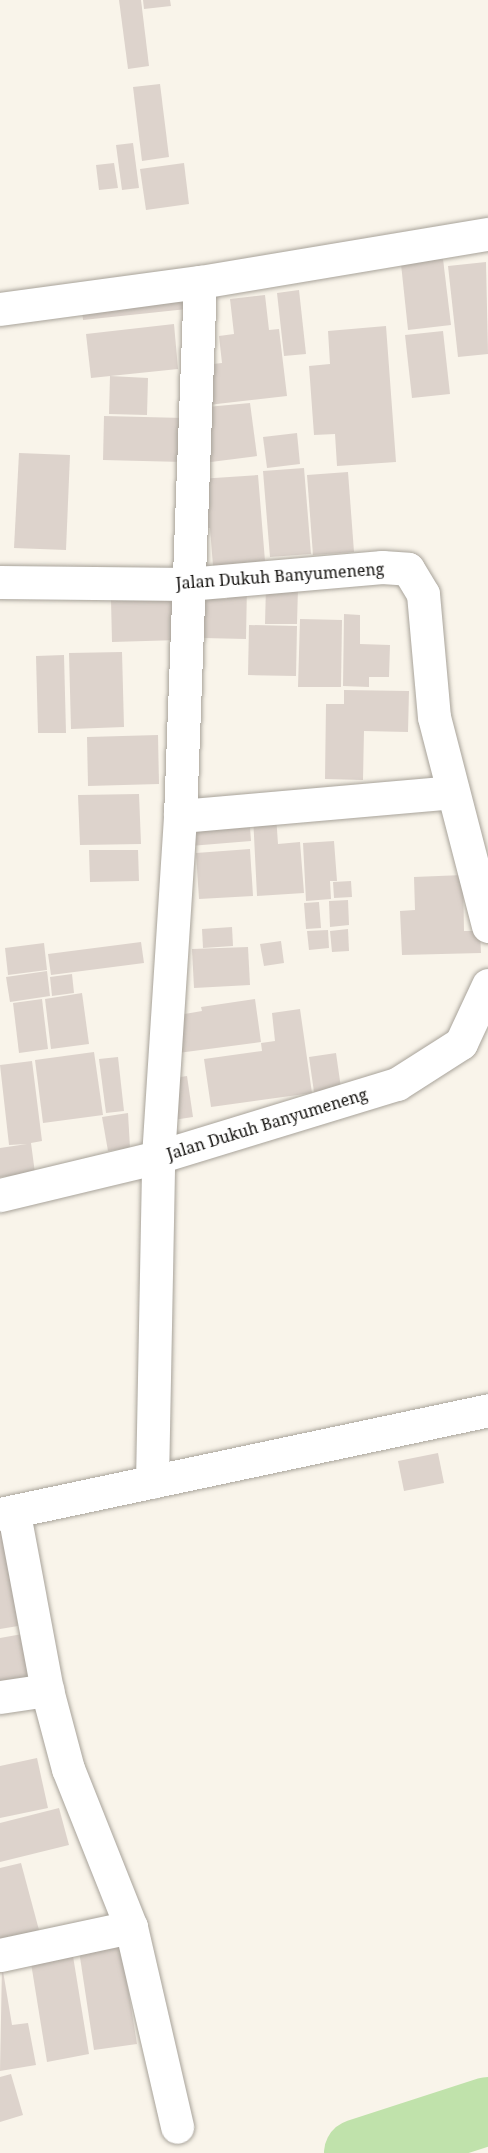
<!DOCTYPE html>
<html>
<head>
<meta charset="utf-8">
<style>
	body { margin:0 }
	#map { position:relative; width:488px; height:2153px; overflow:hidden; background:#f9f4ea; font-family:"Noto Serif",serif }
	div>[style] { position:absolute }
	.river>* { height:68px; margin:-34px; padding:0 34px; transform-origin:34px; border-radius:34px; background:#c0e2ab }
	.building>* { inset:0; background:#ddd3cc }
	.roads { filter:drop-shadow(0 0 2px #a8a39a) drop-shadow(0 0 2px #a8a39a) }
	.minor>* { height:33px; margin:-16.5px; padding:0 16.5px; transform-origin:16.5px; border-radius:16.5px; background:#fff }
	span { translate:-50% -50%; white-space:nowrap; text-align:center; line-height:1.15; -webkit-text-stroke:4.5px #fff; paint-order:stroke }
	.street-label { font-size:16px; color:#12100d }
</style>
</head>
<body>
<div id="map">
	<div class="river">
		<div style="left:358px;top:2153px;width:137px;rotate:-17.9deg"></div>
	</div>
	<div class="building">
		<div style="clip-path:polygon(119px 0,141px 0,149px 66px,128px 69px)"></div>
		<div style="clip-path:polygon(143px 0,170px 0,171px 6px,144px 9px)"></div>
		<div style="clip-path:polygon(160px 84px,169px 157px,142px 161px,133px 87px)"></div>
		<div style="clip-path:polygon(133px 143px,139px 188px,122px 190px,116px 145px)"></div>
		<div style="clip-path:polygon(114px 163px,118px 188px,99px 190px,96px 165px)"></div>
		<div style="clip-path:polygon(184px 163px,189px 204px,146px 210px,140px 169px)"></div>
		<div style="clip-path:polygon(443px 259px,451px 325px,408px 330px,401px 264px)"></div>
		<div style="clip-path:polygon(486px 262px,488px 354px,458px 357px,448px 266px)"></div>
		<div style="clip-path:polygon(185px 287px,187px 309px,83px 320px,81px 298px)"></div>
		<div style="clip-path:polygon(299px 290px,306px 354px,284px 356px,277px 293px)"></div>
		<div style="clip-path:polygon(265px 295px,269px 330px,279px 329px,287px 396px,208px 405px,204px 365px,222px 363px,219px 336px,234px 334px,230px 299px)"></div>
		<div style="clip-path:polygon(174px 324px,178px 369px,91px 378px,86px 334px)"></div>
		<div style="clip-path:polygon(386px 326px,396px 462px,337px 466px,335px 434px,314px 435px,309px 366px,330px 364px,328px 331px)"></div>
		<div style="clip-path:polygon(443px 331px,450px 394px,412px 398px,405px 335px)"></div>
		<div style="clip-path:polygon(110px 376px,148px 378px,147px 415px,109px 414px)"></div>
		<div style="clip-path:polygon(250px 403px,257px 456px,203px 463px,196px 408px)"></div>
		<div style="clip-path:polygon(104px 416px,184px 418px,183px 462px,103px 460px)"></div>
		<div style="clip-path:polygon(297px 433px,300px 464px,267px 468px,263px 437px)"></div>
		<div style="clip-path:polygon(19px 453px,70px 455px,66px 550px,14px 548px)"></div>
		<div style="clip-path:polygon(304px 468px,311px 554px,270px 557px,263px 471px)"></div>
		<div style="clip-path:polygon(348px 472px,354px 552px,313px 555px,307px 475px)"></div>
		<div style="clip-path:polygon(258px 475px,265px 561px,213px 566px,210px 528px,203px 528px,199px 479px)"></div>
		<div style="clip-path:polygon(227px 585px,247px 585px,246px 639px,203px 638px,203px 599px,227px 599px)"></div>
		<div style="clip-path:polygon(266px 586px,298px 587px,297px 624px,265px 624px)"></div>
		<div style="clip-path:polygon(178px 598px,179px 640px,112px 642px,111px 600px)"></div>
		<div style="clip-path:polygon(344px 614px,360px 615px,360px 644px,390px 645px,389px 677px,369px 677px,369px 687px,343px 686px)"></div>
		<div style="clip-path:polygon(300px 619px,342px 620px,341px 687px,298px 687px)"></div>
		<div style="clip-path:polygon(249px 625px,297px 626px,296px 676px,248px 675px)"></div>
		<div style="clip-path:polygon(122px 652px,124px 727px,71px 729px,69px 653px)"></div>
		<div style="clip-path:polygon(64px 655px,66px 733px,38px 733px,36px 656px)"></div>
		<div style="clip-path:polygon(344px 690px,409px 691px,408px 732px,364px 731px,363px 780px,325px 779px,326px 704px,344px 704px)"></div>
		<div style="clip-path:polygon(158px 735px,159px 784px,88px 786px,87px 737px)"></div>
		<div style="clip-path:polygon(139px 794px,141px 844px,80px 845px,78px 795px)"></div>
		<div style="clip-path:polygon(249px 814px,251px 841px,190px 846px,188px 820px)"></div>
		<div style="clip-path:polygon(276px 815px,278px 844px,300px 842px,304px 893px,257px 896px,253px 816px)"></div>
		<div style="clip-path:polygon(334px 841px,337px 881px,330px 881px,331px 899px,306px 901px,303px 843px)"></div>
		<div style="clip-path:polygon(250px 849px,253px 896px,199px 899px,196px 853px)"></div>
		<div style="clip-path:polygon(89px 850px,138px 850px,139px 881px,90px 882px)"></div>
		<div style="clip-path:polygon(463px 875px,464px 931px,480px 931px,481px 953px,402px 955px,400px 911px,415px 910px,414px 877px)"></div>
		<div style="clip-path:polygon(351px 881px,352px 897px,334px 898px,333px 882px)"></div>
		<div style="clip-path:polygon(348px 900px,349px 925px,330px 927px,329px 901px)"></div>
		<div style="clip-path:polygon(319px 902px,321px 928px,306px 929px,304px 903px)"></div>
		<div style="clip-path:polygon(232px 927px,233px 946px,203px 948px,202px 929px)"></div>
		<div style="clip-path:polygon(348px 929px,349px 951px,332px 952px,330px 931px)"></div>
		<div style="clip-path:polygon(328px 930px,329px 948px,309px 950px,307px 931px)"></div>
		<div style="clip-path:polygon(281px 941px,284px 963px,264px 966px,260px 944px)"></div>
		<div style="clip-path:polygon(141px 942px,144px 963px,51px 975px,48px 954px)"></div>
		<div style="clip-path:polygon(44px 943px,47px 970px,8px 975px,5px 948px)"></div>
		<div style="clip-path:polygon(248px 947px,250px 985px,194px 988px,192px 949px)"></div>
		<div style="clip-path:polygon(47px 971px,50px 996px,10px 1002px,6px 977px)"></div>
		<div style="clip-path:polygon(72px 974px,74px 993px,52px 996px,50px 977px)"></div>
		<div style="clip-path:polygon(82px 993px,89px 1044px,51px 1049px,45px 999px)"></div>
		<div style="clip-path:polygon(42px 999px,48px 1049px,19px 1053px,13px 1003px)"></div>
		<div style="clip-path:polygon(255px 999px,261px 1042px,178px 1053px,173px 1016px,202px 1011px,201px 1007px)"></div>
		<div style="clip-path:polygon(300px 1009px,312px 1093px,211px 1107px,204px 1059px,262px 1051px,261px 1043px,275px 1041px,272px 1013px)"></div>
		<div style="clip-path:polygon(94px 1052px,103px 1115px,43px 1123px,35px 1060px)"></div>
		<div style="clip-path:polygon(336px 1053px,341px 1088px,314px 1092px,309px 1057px)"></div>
		<div style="clip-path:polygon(118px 1057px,124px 1111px,106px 1113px,99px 1059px)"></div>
		<div style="clip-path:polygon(32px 1061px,42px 1141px,31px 1143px,35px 1173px,0 1177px,0 1148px,27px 1144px,9px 1145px,0 1065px)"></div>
		<div style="clip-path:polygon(187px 1076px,193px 1117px,173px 1120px,167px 1079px)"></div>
		<div style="clip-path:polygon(128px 1113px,130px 1148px,108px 1151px,102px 1117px)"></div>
		<div style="clip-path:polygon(438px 1453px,444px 1483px,404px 1491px,398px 1461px)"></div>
		<div style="clip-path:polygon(3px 1522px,18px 1626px,0 1629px,0 1523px)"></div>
		<div style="clip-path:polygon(28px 1633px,35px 1677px,0 1683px,0 1638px)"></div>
		<div style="clip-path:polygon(37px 1758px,48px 1808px,0 1818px,0 1766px)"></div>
		<div style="clip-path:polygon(59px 1808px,69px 1845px,0 1862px,0 1823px)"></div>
		<div style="clip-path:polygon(21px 1863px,39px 1930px,0 1940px,0 1868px)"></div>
		<div style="clip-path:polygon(120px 1938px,137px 2044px,94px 2050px,78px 1944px)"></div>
		<div style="clip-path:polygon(72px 1950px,89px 2054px,47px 2062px,30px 1957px)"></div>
		<div style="clip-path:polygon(2px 1965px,12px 2025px,28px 2023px,36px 2065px,0 2071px)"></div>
		<div style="clip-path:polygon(11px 2074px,23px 2115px,0 2122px,0 2077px)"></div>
	</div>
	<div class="roads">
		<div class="minor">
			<div style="left:0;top:309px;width:202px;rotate:-7.7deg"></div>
			<div style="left:200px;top:282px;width:292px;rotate:-9.5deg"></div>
			<div style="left:0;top:582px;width:188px;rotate:0.6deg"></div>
			<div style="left:188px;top:584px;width:195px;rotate:-5deg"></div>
			<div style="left:382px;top:567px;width:26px;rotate:4deg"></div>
			<div style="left:408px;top:569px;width:29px;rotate:59deg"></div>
			<div style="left:423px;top:594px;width:123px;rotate:84.9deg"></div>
			<div style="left:434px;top:717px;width:216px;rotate:75.5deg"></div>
			<div style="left:180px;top:816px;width:273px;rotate:-5deg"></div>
			<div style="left:0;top:1195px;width:163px;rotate:-13.5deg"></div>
			<div style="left:158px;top:1157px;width:250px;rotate:-17deg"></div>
			<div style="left:397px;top:1084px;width:76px;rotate:-32.6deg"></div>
			<div style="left:461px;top:1043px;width:64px;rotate:-65deg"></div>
			<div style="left:152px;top:1482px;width:325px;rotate:-88.9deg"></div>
			<div style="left:158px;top:1157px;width:342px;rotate:-86.3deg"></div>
			<div style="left:180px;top:816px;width:534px;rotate:-87.86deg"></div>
			<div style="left:0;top:1514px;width:499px;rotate:-12deg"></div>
			<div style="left:0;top:1697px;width:48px;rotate:-8.5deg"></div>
			<div style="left:131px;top:1927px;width:205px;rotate:77deg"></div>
			<div style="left:0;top:1955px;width:134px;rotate:-12.1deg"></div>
			<div style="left:131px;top:1927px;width:170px;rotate:-111.7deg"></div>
			<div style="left:68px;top:1769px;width:82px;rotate:-104.9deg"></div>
			<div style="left:47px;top:1690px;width:180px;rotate:-100.6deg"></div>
		</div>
	</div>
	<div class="street-label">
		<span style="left:280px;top:576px;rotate:-4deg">Jalan Dukuh Banyumeneng</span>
		<span style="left:267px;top:1124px;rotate:-17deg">Jalan Dukuh Banyumeneng</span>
	</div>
</div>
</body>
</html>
